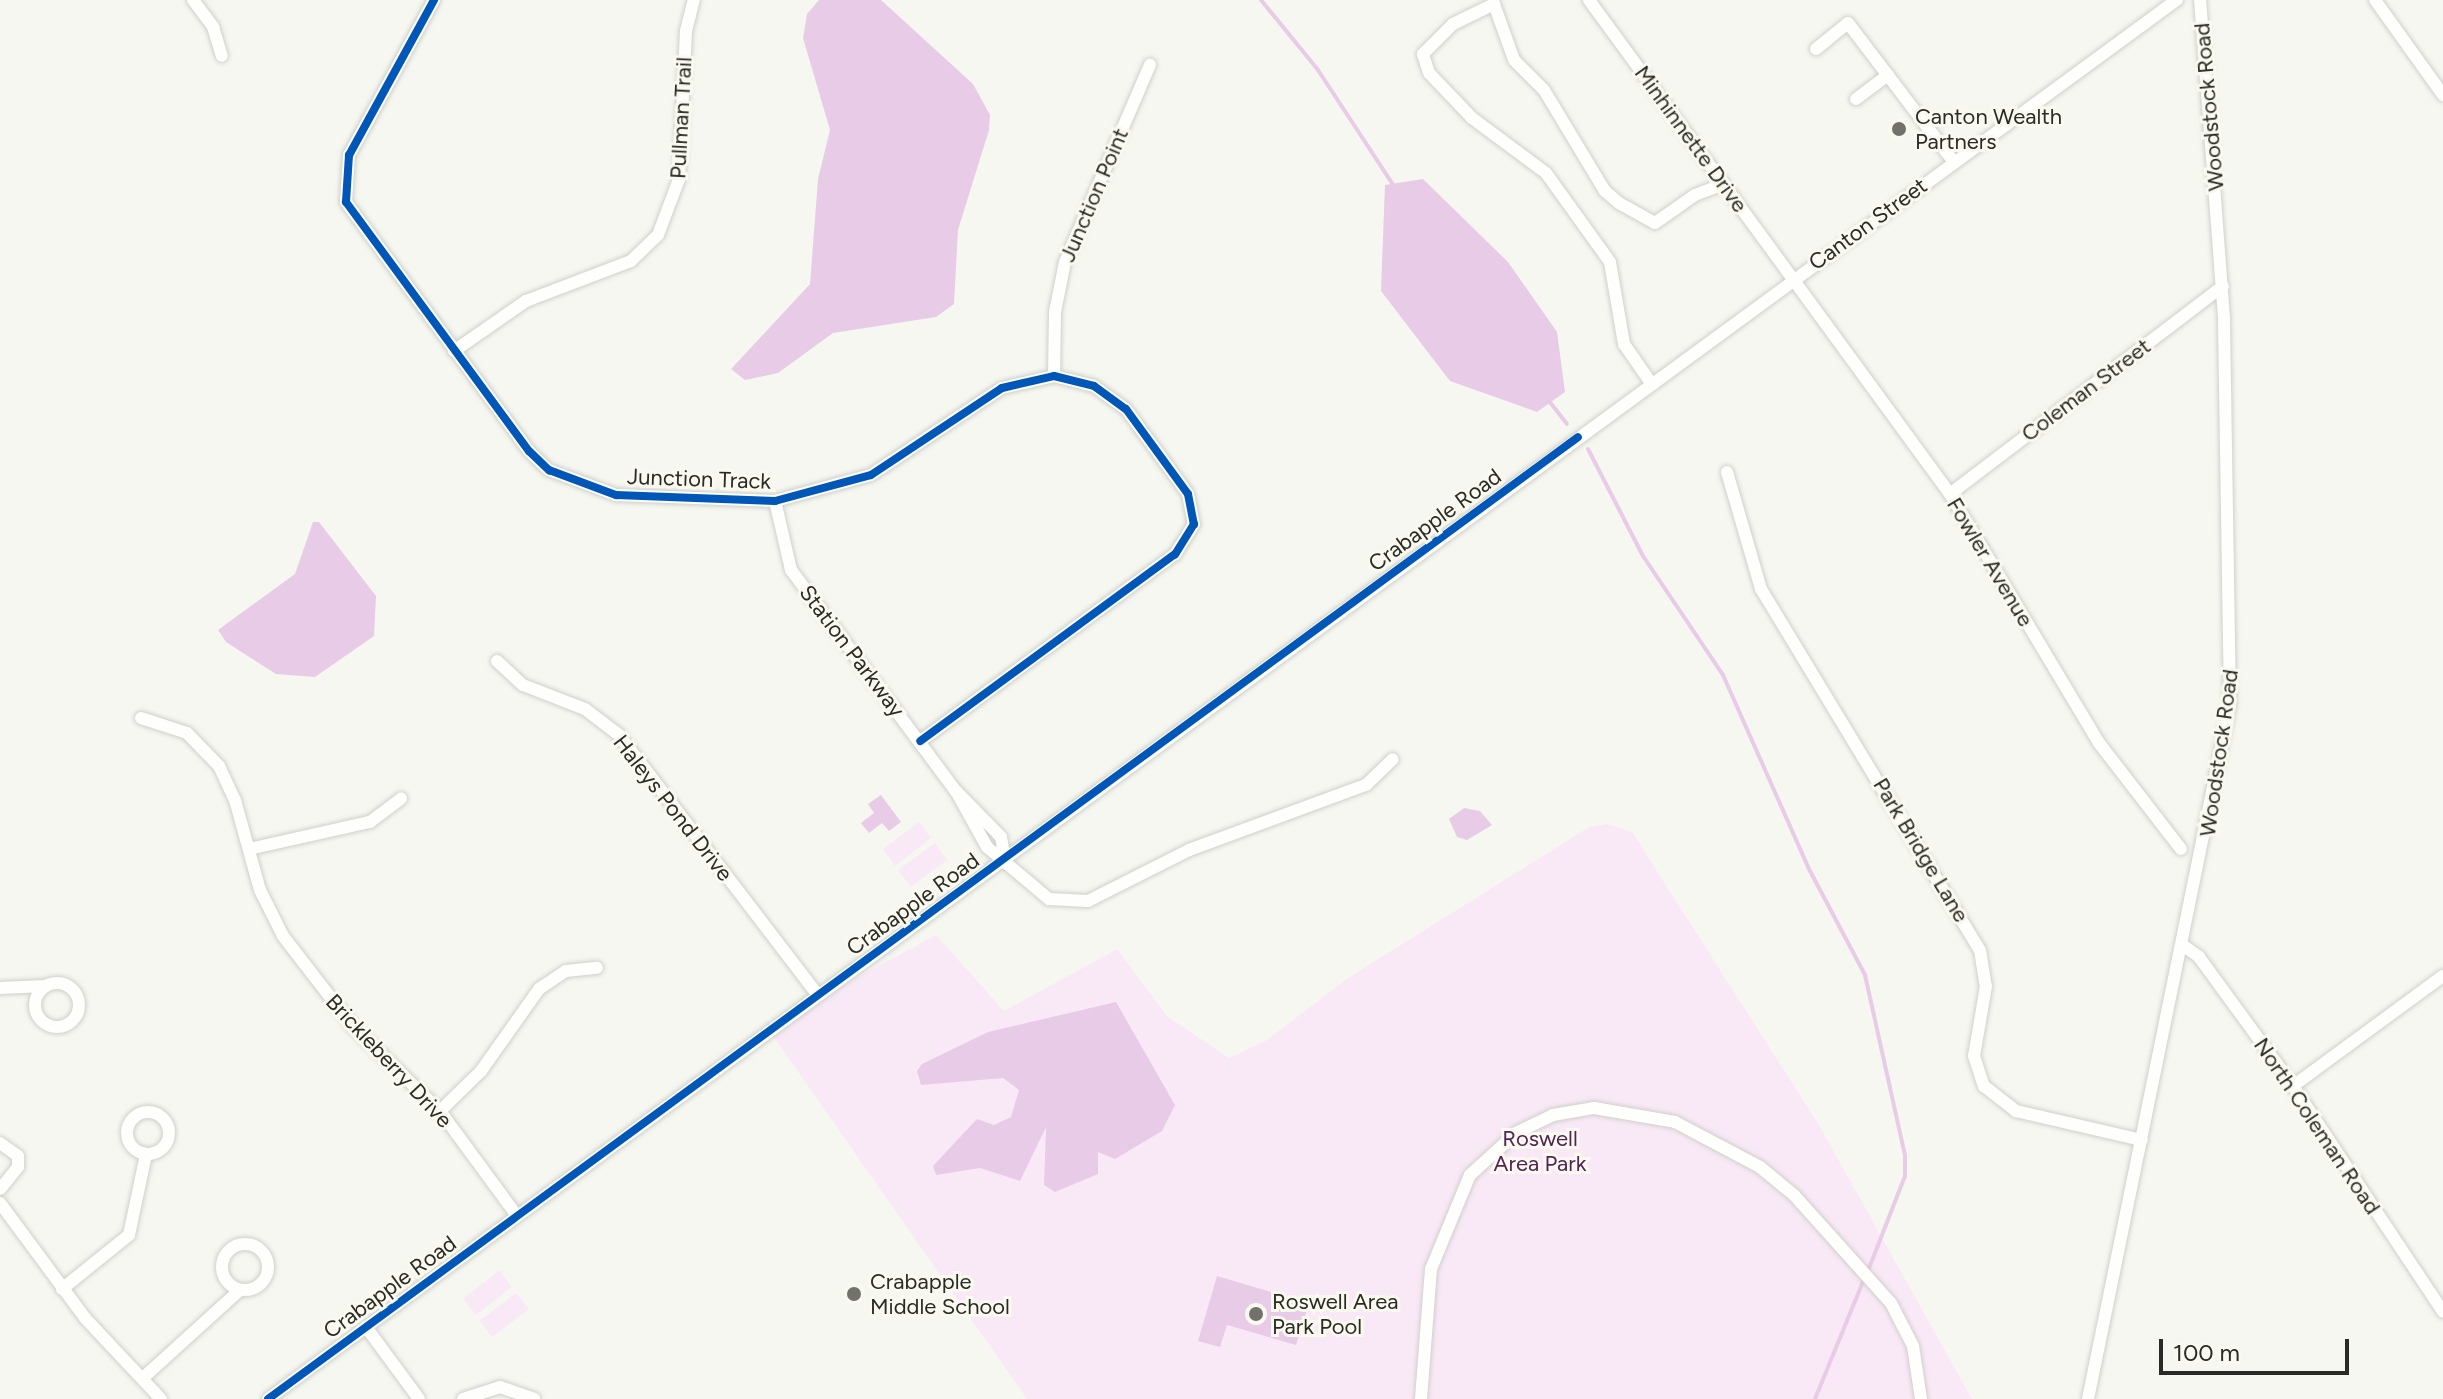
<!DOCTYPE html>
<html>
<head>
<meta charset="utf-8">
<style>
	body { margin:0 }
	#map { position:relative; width:2443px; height:1399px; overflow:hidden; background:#f7f7f1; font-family:Figtree,sans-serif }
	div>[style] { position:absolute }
	.green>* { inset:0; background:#f9e9f7 }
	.water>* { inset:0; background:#e8cbe6 }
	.stream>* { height:4px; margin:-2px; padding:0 2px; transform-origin:2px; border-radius:2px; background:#e8cbe6 }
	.roads { filter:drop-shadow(0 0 2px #d0d0cb) drop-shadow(0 0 2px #d0d0cb) }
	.minor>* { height:12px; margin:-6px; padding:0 6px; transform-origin:6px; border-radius:6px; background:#fefefd }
	.minor>.ring { margin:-6px; padding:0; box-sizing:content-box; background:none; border:12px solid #fefefd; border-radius:50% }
	.cycleway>* { height:8px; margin:-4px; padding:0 4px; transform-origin:4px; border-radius:4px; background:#0057b8 }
	.dots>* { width:22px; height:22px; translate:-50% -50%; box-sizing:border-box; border:4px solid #f9f9ef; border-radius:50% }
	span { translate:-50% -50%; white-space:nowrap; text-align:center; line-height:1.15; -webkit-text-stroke:6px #f9f9ef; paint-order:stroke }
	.street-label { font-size:22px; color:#2a2a26 }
	.poi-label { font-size:22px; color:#2a2a26 }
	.left { translate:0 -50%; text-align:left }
	.park-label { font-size:22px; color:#532356 }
	.scale { position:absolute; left:2159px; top:1339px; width:190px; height:36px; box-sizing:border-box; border:4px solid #2a2a26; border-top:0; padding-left:10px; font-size:24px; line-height:28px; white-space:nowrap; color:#2a2a26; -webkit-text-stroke:6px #f9f9ef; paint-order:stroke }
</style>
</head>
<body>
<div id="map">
	<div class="green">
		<div style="clip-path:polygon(919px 822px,931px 838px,895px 866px,883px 849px)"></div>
		<div style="clip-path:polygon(1607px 824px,1632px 832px,1819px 1125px,1972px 1399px,1027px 1399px,766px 1026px,936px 935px,1004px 1011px,1117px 949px,1167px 1016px,1229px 1058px,1267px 1040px,1348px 978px,1589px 827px)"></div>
		<div style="clip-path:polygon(935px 843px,947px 860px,911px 887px,898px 870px)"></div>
		<div style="clip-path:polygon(499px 1270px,512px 1287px,476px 1315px,463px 1299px)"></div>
		<div style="clip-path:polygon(516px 1293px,529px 1309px,492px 1337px,479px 1321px)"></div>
	</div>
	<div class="water">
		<div style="clip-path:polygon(819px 0,881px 0,973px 84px,990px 115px,989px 130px,958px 230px,954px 304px,936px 317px,833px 333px,778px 373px,745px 380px,731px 369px,810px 284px,818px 179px,830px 130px,803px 38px,807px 14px)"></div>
		<div style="clip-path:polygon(1423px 179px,1508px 262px,1557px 332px,1565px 392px,1537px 412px,1450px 381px,1381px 291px,1385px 185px)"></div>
		<div style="clip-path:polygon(313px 522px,319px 522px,376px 596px,374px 636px,315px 677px,276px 674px,226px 642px,218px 630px,295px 574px)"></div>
		<div style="clip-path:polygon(881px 795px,901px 822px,889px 831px,882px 823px,869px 833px,861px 823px,874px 813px,868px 804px)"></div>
		<div style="clip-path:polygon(1464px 808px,1480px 811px,1492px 825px,1467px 840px,1457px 837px,1449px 819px)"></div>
		<div style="clip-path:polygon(1116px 1002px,1175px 1105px,1162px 1131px,1115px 1159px,1098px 1152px,1098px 1174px,1055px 1192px,1044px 1185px,1046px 1127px,1020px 1181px,980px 1168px,936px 1175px,933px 1166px,977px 1119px,994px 1125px,1011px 1117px,1019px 1090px,1003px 1078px,921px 1085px,917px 1071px,922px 1064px,988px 1032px)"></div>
		<div style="clip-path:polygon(1217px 1276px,1309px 1303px,1296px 1345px,1227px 1325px,1220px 1347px,1198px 1341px)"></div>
	</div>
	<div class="stream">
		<div style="left:1261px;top:0;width:90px;rotate:50.8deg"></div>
		<div style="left:1318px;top:70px;width:139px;rotate:56.8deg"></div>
		<div style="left:1549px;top:401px;width:29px;rotate:52deg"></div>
		<div style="left:1588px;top:449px;width:120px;rotate:62.8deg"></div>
		<div style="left:1643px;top:556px;width:143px;rotate:56.1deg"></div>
		<div style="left:1723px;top:675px;width:214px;rotate:66.1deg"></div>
		<div style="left:1810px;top:871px;width:118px;rotate:62.1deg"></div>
		<div style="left:1865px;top:975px;width:184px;rotate:77.5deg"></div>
		<div style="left:1905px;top:1155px;width:21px;rotate:90deg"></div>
		<div style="left:1905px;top:1176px;width:102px;rotate:111.3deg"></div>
		<div style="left:1815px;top:1399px;width:130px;rotate:-67.8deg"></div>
	</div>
	<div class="roads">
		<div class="minor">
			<div style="left:193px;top:0;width:34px;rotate:53deg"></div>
			<div style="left:213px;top:27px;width:30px;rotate:73deg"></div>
			<div style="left:434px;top:0;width:177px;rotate:118.7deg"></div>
			<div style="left:349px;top:155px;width:47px;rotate:93.7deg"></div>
			<div style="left:346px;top:202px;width:309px;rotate:53.7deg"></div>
			<div style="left:529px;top:451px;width:28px;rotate:44deg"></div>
			<div style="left:549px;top:470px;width:72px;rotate:20.5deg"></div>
			<div style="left:616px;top:495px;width:159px;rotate:2.2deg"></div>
			<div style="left:775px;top:501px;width:99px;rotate:-15.2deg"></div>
			<div style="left:871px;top:475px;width:157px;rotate:-33.6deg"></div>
			<div style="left:1002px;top:388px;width:53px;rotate:-13deg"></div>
			<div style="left:1054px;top:376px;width:41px;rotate:14deg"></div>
			<div style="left:1094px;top:386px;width:39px;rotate:36deg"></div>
			<div style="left:1126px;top:409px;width:105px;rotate:53.9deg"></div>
			<div style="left:1188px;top:494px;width:31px;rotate:79deg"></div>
			<div style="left:1194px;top:524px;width:36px;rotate:122deg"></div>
			<div style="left:1175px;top:554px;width:316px;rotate:143.7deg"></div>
			<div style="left:1589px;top:0;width:612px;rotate:53.84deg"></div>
			<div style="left:1950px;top:494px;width:290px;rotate:59.1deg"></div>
			<div style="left:2099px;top:743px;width:134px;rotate:52.3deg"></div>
			<div style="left:2375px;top:0;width:117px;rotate:54.4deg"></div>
			<div style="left:1816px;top:49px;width:41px;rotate:-39.1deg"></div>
			<div style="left:1848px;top:23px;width:173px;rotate:52.7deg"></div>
			<div style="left:1856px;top:99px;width:40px;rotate:-37deg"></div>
			<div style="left:454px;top:351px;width:88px;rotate:-34.8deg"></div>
			<div style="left:526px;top:301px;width:112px;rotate:-20.9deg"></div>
			<div style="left:631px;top:261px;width:37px;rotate:-44deg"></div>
			<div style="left:658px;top:235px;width:60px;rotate:-69.4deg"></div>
			<div style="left:679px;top:179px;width:148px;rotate:-87.3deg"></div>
			<div style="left:686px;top:31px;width:32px;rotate:-76deg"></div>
			<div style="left:1054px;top:376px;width:64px;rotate:-89.1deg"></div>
			<div style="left:1055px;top:312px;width:51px;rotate:-78.7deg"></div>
			<div style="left:1065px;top:262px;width:215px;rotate:-66.7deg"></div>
			<div style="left:1651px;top:383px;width:47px;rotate:-124.7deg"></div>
			<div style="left:1624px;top:344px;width:83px;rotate:-99.7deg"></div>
			<div style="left:1610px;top:262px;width:110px;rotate:-125.7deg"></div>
			<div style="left:1546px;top:173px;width:92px;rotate:-143.4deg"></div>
			<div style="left:1472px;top:118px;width:62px;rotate:-133.7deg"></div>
			<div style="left:1429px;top:73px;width:20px;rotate:-108deg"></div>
			<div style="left:1423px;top:54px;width:42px;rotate:-45deg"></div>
			<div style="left:1453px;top:24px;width:46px;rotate:-26deg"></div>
			<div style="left:1494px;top:4px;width:59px;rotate:70.3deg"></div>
			<div style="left:1514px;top:60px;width:42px;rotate:45deg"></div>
			<div style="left:1544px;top:90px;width:118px;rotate:58.9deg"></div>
			<div style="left:1605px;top:191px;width:18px;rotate:41deg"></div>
			<div style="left:1619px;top:203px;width:41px;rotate:29.1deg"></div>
			<div style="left:1655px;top:223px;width:49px;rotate:-35deg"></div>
			<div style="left:1695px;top:195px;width:31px;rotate:-21deg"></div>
			<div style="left:1727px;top:472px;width:122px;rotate:73.8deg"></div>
			<div style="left:1761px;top:589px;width:422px;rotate:58.8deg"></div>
			<div style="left:1980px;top:950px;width:36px;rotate:81deg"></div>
			<div style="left:1986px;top:986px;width:71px;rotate:99.7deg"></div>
			<div style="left:1974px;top:1056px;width:32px;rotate:72deg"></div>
			<div style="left:1984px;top:1086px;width:41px;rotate:38deg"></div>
			<div style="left:2016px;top:1111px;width:129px;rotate:13deg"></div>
			<div style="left:1950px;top:494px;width:343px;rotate:-37.3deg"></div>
			<div style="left:775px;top:501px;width:71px;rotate:76.9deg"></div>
			<div style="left:791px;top:570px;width:276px;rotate:53.3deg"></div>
			<div style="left:956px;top:791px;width:64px;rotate:61deg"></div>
			<div style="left:987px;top:847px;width:81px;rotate:40deg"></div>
			<div style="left:1049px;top:899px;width:39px;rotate:3deg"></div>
			<div style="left:1088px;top:901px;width:113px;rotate:-26.8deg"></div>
			<div style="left:1189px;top:850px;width:189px;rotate:-20.2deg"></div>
			<div style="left:1366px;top:785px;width:37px;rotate:-44deg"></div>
			<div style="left:497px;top:661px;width:35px;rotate:43deg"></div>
			<div style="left:523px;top:685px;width:66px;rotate:21.2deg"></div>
			<div style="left:585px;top:709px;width:43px;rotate:37.4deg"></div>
			<div style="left:619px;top:735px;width:326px;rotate:52.6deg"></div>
			<div style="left:141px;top:718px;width:48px;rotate:18.1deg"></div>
			<div style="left:187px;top:733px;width:46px;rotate:45.9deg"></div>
			<div style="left:219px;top:766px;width:38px;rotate:65deg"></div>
			<div style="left:235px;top:800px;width:93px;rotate:74.5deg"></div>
			<div style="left:260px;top:890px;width:51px;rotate:63.4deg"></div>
			<div style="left:283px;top:936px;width:116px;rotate:52.3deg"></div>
			<div style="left:354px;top:1028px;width:120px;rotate:44deg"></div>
			<div style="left:440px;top:1111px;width:130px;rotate:53.7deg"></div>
			<div style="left:956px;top:791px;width:64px;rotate:45.6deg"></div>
			<div style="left:1001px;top:837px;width:22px;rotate:80deg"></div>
			<div style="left:249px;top:849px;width:124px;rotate:-12.6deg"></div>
			<div style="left:370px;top:822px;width:39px;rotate:-37deg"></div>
			<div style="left:2184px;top:946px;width:19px;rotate:36deg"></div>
			<div style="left:2199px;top:957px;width:160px;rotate:53.9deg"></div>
			<div style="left:2293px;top:1086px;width:271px;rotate:56.4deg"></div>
			<div class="ring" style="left:35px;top:983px;width:32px;height:32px"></div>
			<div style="left:0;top:988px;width:45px;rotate:-2.5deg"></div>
			<div style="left:2293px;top:1086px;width:186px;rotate:-36.3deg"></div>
			<div style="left:440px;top:1111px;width:57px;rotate:-44.3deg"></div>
			<div style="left:481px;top:1071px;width:100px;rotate:-54.7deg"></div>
			<div style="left:539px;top:989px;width:32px;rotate:-34deg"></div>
			<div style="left:566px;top:971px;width:31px;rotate:-6deg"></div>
			<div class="ring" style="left:127px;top:1112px;width:30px;height:30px"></div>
			<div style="left:0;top:1143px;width:22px;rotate:36deg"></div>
			<div style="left:18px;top:1156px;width:11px;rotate:90deg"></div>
			<div style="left:18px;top:1167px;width:28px;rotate:129deg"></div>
			<div style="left:0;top:1203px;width:143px;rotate:53.5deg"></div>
			<div style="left:85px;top:1318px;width:111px;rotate:46.8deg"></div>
			<div class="ring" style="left:222px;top:1244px;width:34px;height:34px"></div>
			<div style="left:62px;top:1289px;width:86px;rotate:-38.9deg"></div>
			<div style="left:129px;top:1235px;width:83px;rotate:-78.1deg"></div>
			<div style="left:366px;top:1327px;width:89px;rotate:53.6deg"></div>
			<div style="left:144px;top:1377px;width:130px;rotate:-42.2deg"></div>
			<div style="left:268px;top:1399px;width:2367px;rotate:-36.24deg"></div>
			<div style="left:463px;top:1399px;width:39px;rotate:-18deg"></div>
			<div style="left:500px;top:1387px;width:36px;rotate:19deg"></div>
			<div style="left:1421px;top:1399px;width:130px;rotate:-85.6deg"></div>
			<div style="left:1431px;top:1269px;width:102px;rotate:-67.5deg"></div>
			<div style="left:1470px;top:1175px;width:62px;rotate:-42.4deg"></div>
			<div style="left:1516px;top:1133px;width:41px;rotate:-25.9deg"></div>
			<div style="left:1553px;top:1115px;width:42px;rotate:-9.7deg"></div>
			<div style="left:1594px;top:1108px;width:82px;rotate:9.8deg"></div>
			<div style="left:1675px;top:1122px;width:96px;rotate:27.9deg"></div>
			<div style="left:1760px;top:1167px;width:44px;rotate:39.5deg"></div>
			<div style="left:1794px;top:1195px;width:145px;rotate:48.1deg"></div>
			<div style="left:1891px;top:1303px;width:48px;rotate:62.9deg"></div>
			<div style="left:1913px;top:1346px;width:54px;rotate:81.4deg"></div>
			<div style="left:2088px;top:1399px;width:709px;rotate:-78.45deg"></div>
			<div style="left:2230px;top:704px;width:386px;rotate:-90.9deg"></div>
			<div style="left:2224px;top:318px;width:319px;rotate:-94.3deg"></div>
		</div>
	</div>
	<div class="cycleway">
		<div style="left:434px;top:0;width:177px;rotate:118.7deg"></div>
		<div style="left:349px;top:155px;width:47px;rotate:93.7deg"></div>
		<div style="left:346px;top:202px;width:309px;rotate:53.7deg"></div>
		<div style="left:529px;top:451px;width:28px;rotate:44deg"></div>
		<div style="left:549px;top:470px;width:72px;rotate:20.5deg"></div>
		<div style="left:616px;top:495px;width:159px;rotate:2.2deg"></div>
		<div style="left:775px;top:501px;width:99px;rotate:-15.2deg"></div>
		<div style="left:871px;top:475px;width:157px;rotate:-33.6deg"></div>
		<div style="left:1002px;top:388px;width:53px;rotate:-13deg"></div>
		<div style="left:1054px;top:376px;width:41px;rotate:14deg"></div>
		<div style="left:1094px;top:386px;width:39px;rotate:36deg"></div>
		<div style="left:1126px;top:409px;width:105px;rotate:53.9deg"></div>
		<div style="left:1188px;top:494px;width:31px;rotate:79deg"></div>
		<div style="left:1194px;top:524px;width:36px;rotate:122deg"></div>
		<div style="left:1175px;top:554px;width:316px;rotate:143.7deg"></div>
		<div style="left:268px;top:1399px;width:1625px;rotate:-36.29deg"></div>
	</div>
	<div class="dots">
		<div style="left:1899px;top:129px;background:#72726d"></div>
		<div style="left:854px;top:1294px;background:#72726d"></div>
		<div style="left:1256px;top:1314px;background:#72726d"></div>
	</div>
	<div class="street-label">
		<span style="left:2209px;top:107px;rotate:-95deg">Woodstock Road</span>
		<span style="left:681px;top:118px;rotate:-87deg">Pullman Trail</span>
		<span style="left:1691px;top:139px;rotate:54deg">Minhinnette Drive</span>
		<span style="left:1094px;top:195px;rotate:-67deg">Junction Point</span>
		<span style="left:1868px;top:224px;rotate:-36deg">Canton Street</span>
		<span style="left:2086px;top:390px;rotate:-37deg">Coleman Street</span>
		<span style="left:699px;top:479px;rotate:2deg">Junction Track</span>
		<span style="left:1435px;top:520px;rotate:-36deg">Crabapple Road</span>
		<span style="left:1990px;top:562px;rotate:59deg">Fowler Avenue</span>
		<span style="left:852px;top:651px;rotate:53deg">Station Parkway</span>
		<span style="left:2219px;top:753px;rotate:-82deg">Woodstock Road</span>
		<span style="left:673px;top:808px;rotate:52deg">Haleys Pond Drive</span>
		<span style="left:1921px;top:850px;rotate:59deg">Park Bridge Lane</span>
		<span style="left:913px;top:904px;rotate:-36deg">Crabapple Road</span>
		<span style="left:389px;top:1061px;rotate:47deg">Brickleberry Drive</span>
		<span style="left:2317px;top:1126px;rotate:56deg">North Coleman Road</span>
		<span style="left:390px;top:1287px;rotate:-36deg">Crabapple Road</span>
	</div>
	<div class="poi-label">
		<span class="left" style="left:1915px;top:129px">Canton Wealth<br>Partners</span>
		<span class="left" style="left:870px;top:1294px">Crabapple<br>Middle School</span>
		<span class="left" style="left:1272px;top:1314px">Roswell Area<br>Park Pool</span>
	</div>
	<div class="park-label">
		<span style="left:1540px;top:1151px">Roswell<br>Area Park</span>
	</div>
	<div class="scale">100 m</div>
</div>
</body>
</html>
